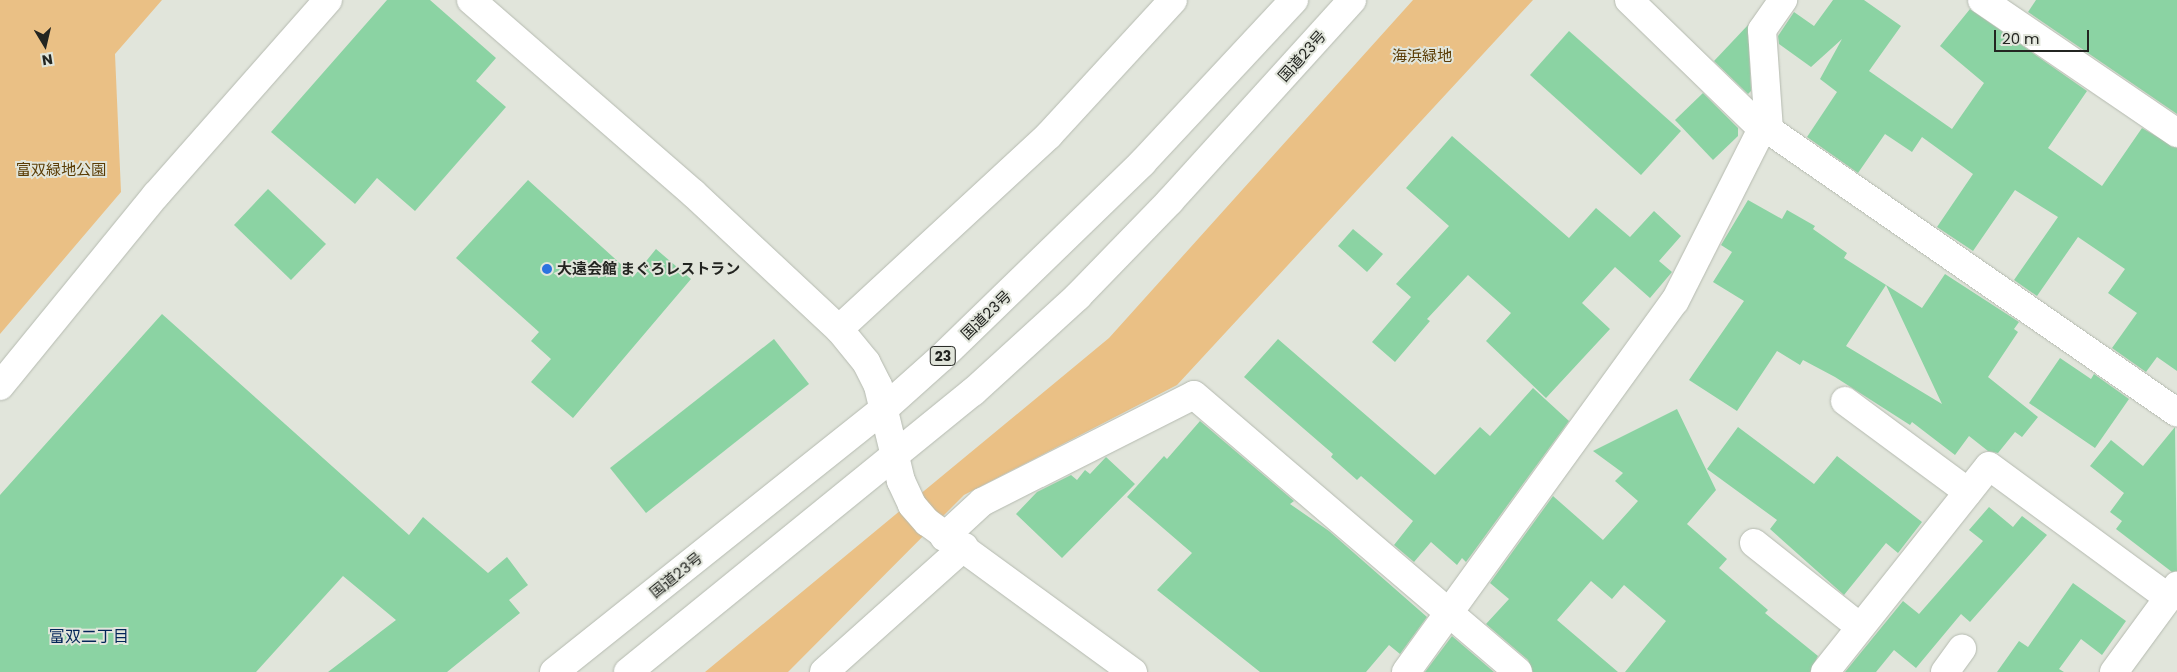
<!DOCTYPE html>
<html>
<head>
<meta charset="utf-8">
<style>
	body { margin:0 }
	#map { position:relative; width:2177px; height:672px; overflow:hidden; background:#e1e5db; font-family:Poppins,"Noto Sans JP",sans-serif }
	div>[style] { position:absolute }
	.green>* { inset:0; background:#eac085 }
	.building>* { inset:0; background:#8bd3a3 }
	.roads { filter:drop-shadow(0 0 1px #b5bab0) drop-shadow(0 0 1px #b5bab0) }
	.minor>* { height:28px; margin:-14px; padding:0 14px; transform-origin:14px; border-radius:14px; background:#fff }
	.tertiary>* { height:28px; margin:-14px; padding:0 14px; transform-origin:14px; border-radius:14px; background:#fff }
	.trunk>* { height:28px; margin:-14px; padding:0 14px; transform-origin:14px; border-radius:14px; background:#fff }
	.dots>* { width:14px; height:14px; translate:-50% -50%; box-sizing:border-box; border:2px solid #e1e5db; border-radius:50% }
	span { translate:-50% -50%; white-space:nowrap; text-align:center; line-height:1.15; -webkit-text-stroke:4px #e1e5db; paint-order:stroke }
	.shield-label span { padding:1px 4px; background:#e1e5db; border:1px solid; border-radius:4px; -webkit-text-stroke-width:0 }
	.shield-label { font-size:14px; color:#232521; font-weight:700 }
	.street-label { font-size:15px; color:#232521 }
	.park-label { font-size:15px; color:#5a3c05 }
	.poi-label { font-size:15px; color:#232521; font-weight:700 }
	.left { translate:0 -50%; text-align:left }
	.neighbourhood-label { font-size:16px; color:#042659 }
	.north { position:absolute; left:20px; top:20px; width:50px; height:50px; -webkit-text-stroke:4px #e1e5db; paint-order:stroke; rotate:171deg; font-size:14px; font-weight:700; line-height:20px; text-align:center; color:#232521 }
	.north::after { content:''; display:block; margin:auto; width:18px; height:22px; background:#232521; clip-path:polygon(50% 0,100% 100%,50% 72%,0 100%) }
	.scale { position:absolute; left:1994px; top:30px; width:95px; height:22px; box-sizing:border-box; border:2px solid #232521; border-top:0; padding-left:6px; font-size:15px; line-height:18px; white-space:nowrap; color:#232521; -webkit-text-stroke:4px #e1e5db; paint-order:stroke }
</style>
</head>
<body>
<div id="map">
	<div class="green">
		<div style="clip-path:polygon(0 0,162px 0,115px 54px,121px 192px,0 334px)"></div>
		<div style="clip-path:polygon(1413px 0,1533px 0,1177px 385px,964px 495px,788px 672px,705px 672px,1109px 338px)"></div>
	</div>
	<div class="building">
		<div style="clip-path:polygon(387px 0,430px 0,496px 58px,476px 81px,506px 107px,415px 211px,377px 178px,355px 204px,271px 132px)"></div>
		<div style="clip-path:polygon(1833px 0,1864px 0,1901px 26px,1869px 71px,1952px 129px,1984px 83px,1940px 46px,1970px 9px,2087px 91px,2048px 148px,2102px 186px,2142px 128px,2177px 148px,2177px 371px,2157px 357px,2146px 372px,2112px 348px,2137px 313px,2108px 293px,2125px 269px,2078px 237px,2037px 296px,2014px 280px,2058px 217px,2015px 190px,1973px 251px,1937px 227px,1973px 174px,1922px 137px,1912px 152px,1885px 134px,1858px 173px,1807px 137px,1837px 92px,1820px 79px,1842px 39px,1811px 67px,1779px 44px,1778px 36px,1794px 12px,1814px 26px)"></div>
		<div style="clip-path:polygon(2036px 0,2177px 0,2177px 114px,2028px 12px)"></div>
		<div style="clip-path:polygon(1748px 25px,1751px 91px,1748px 94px,1714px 61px)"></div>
		<div style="clip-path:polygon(1569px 31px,1681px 131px,1641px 175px,1530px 75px)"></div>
		<div style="clip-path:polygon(1703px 93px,1738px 128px,1738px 136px,1713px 160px,1675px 120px)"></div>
		<div style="clip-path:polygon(1452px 136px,1569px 238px,1596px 208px,1630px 237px,1654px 211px,1681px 236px,1659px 261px,1672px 272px,1650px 298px,1615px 267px,1582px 303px,1610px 329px,1546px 398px,1486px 341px,1511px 313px,1468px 275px,1427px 319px,1430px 321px,1395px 362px,1372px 342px,1411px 297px,1396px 284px,1449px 226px,1406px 188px)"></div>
		<div style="clip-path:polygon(528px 180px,634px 276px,656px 249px,691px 279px,573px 418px,531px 382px,551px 359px,531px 341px,539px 332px,456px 258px)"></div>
		<div style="clip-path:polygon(268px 189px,326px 244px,291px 280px,234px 225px)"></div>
		<div style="clip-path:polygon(evenodd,1748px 200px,1782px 219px,1787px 210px,1815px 226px,1813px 229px,1847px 253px,1844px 258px,1922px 308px,1945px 274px,2019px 322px,2014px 329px,2018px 332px,1988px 377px,2038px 417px,2022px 437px,2015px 432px,1998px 453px,1988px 451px,1969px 436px,1955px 455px,1912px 422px,1910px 425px,1835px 377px,1803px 360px,1800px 365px,1777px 351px,1737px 411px,1689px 380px,1744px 301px,1713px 282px,1732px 252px,1721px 245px,1748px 200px,1886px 285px,1942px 404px,1846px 346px,1886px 285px)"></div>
		<div style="clip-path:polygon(1353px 229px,1383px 254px,1367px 272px,1338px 246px)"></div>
		<div style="clip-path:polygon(162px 314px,409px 535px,423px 517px,488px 573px,507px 557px,528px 585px,509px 600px,520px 613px,447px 672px,328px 672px,396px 620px,343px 576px,256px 672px,0 672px,0 495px)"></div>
		<div style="clip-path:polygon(774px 339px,809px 384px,646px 513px,610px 468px)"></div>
		<div style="clip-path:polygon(1278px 339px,1435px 475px,1480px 427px,1490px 436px,1533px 388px,1569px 421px,1466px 562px,1462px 558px,1457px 565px,1431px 542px,1414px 562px,1394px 545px,1413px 521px,1361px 476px,1357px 480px,1331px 457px,1333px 454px,1244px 377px)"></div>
		<div style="clip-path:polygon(2060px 358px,2091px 379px,2094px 374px,2129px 399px,2095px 448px,2029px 403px)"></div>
		<div style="clip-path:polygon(1677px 409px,1716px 490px,1687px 524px,1727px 559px,1719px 568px,1768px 610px,1765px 613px,1818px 656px,1810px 672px,1625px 672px,1666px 621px,1624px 585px,1612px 599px,1591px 581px,1557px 620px,1618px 672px,1533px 672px,1528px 660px,1486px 624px,1509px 599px,1490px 583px,1553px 496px,1603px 540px,1638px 501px,1615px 481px,1623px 473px,1593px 451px)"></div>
		<div style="clip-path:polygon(1200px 421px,1294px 501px,1290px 504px,1329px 531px,1427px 617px,1400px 654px,1389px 645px,1366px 672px,1260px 672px,1157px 590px,1192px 553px,1127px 497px,1164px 456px,1167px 459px)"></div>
		<div style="clip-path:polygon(1738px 427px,1814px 484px,1837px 456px,1922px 522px,1898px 553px,1886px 543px,1844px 595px,1770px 529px,1777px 520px,1707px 469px)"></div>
		<div style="clip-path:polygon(2175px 427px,2177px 571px,2172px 572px,2116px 529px,2122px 521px,2110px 512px,2124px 493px,2090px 466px,2111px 440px,2143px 466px)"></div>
		<div style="clip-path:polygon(1106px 457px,1135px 484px,1062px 558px,1016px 514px,1037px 492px,1071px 475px,1077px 480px,1085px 470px,1090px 474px)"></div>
		<div style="clip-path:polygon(1989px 507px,2013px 527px,2022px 516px,2047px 535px,1970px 622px,1961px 614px,1916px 668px,1894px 650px,1876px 672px,1845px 672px,1903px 601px,1919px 614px,1983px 541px,1969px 530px)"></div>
		<div style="clip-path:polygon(2073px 583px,2126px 621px,2102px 655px,2081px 639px,2059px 669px,2064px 672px,1997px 672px,2019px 641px,2028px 647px)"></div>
		<div style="clip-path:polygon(1452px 636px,1494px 672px,1425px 672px)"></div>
	</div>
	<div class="roads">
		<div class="minor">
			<div style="left:471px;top:0;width:294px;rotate:41deg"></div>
			<div style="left:693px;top:193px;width:200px;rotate:43deg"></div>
			<div style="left:839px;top:329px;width:43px;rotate:50.7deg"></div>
			<div style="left:866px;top:362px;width:27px;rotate:63deg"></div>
			<div style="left:878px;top:386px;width:98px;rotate:76.4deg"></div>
			<div style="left:901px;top:481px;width:26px;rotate:65deg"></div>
			<div style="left:912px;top:505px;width:23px;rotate:49deg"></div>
			<div style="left:927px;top:522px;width:255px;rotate:36.1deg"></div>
			<div style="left:1629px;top:0;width:185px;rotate:44.1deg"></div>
			<div style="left:1762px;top:129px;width:7px;rotate:8deg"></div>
			<div style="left:1769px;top:130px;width:496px;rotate:34.7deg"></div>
			<div style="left:1982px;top:0;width:236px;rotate:34.3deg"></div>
			<div style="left:1769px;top:130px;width:100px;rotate:-94deg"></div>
			<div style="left:1762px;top:30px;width:37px;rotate:-55deg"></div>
			<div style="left:839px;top:329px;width:286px;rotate:-42.7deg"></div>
			<div style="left:1049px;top:135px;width:183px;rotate:-47.4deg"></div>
			<div style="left:1845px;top:401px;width:153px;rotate:36.5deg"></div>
			<div style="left:944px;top:537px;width:52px;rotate:-42.6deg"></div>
			<div style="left:982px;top:502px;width:237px;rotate:-26.8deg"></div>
			<div style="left:1194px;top:395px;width:426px;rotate:40.5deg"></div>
			<div style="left:1754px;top:543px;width:135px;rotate:38.4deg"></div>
			<div style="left:824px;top:672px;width:188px;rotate:-41.8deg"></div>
			<div style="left:1406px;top:672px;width:458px;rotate:-54.1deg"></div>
			<div style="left:1675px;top:301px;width:193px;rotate:-63.2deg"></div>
			<div style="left:1825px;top:672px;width:263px;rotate:-51.5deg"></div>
			<div style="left:1989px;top:466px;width:223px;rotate:36.3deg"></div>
			<div style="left:1945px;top:672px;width:29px;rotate:-54deg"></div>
			<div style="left:2114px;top:672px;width:107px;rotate:-53.8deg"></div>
		</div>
		<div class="tertiary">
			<div style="left:0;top:386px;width:247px;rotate:-50.8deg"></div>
			<div style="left:156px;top:195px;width:260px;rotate:-48.6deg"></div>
		</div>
		<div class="trunk">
			<div style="left:554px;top:672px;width:423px;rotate:-38.6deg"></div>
			<div style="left:885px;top:408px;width:76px;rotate:-41.8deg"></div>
			<div style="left:942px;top:357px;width:279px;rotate:-44.1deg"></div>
			<div style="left:1142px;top:163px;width:223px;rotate:-47deg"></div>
			<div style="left:628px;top:672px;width:444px;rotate:-39.1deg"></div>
			<div style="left:973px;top:392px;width:142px;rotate:-42.4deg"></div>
			<div style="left:1078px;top:296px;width:132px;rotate:-45.9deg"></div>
			<div style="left:1170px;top:201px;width:271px;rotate:-47.8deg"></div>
		</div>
	</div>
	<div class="dots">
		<div style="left:547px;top:269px;background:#2c73df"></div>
	</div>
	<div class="shield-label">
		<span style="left:943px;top:356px">23</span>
	</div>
	<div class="street-label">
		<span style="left:1302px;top:56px;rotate:-48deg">国道23号</span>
		<span style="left:986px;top:315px;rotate:-44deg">国道23号</span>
		<span style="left:676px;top:575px;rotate:-39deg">国道23号</span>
	</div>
	<div class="park-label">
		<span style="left:1422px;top:56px">海浜緑地</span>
		<span style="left:61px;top:170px">富双緑地公園</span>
	</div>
	<div class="poi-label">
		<span class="left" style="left:557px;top:269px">大遠会館 まぐろレストラン</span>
	</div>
	<div class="neighbourhood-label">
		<span style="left:89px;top:637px">富双二丁目</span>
	</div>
	<div class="north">N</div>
	<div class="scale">20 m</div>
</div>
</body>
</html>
